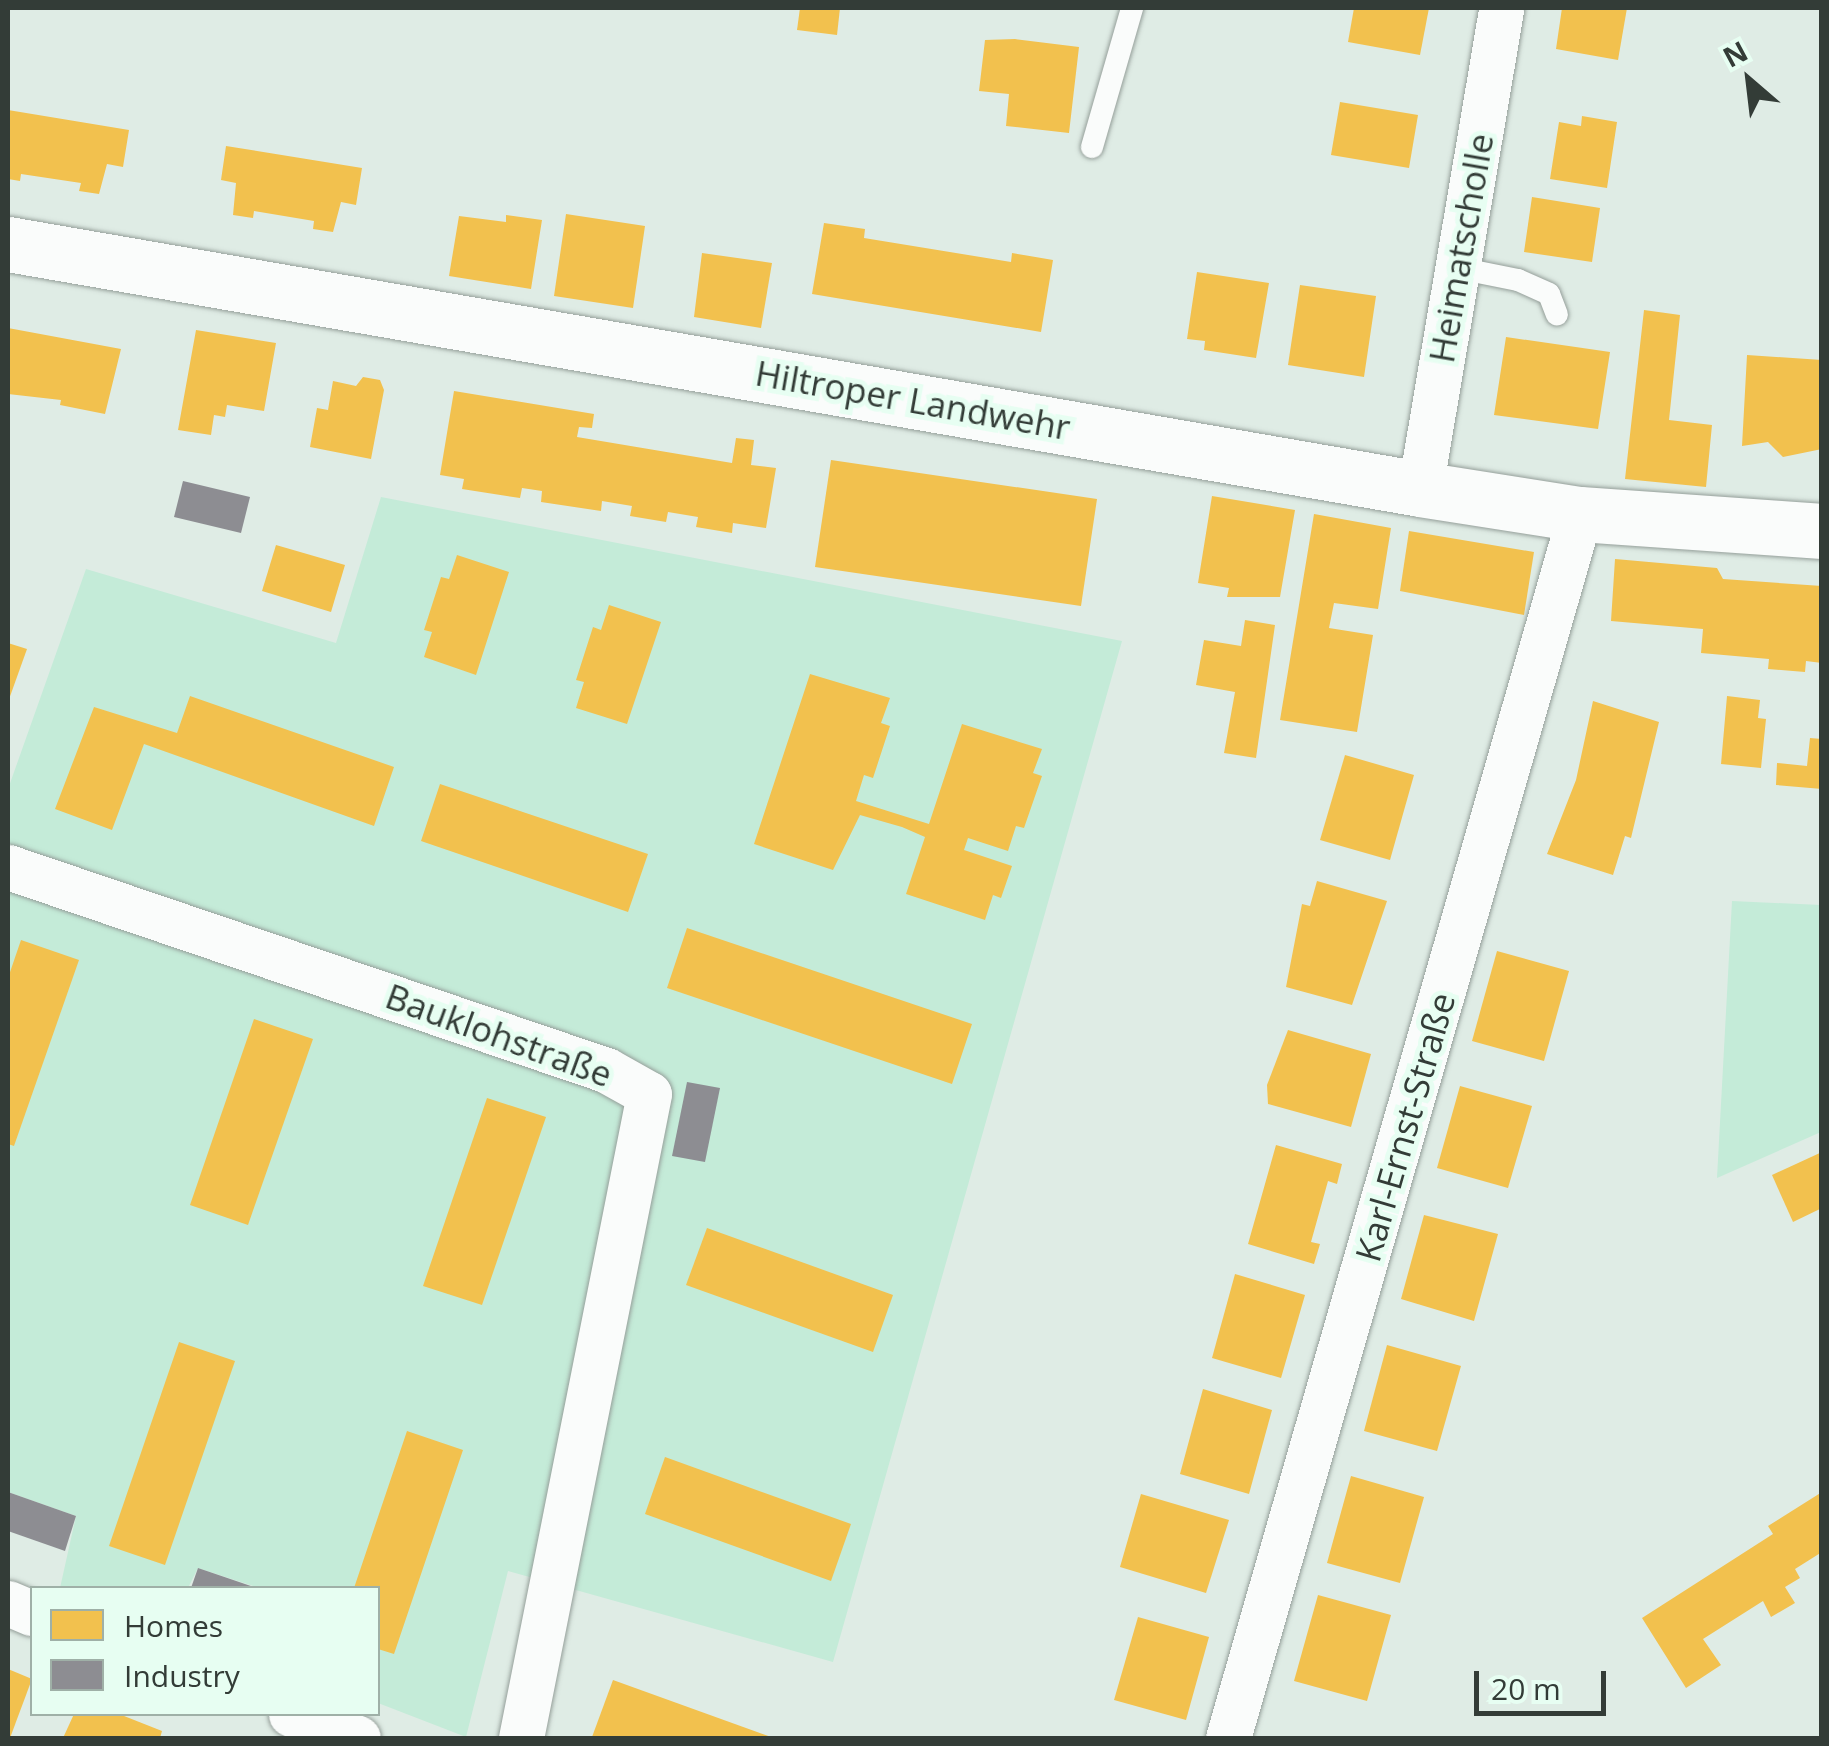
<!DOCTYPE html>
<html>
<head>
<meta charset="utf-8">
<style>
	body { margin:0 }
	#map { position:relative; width:1829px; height:1746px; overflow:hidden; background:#dfece5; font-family:"Open Sans",sans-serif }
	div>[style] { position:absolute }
	.green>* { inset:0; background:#c4ebd8 }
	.homes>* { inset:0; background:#f2c14e }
	.industry>* { inset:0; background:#8d8d92 }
	.roads { filter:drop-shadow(0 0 2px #959f9a) drop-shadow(0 0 2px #959f9a) }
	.service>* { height:22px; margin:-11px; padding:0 11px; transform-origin:11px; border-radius:11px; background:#fafcfb }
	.minor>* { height:45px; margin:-22.5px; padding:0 22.5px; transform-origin:22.5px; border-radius:22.5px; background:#fafcfb }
	.tertiary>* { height:55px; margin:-27.5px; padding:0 27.5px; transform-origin:27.5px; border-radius:27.5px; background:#fafcfb }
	span { translate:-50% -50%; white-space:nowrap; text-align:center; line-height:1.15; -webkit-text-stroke:10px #e7fef2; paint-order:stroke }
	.street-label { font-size:35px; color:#333c37 }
	.frame { position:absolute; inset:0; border:10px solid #333c37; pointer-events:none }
	.legend { position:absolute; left:30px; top:1586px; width:350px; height:130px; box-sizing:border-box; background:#e7fef2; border:2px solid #9fb0a7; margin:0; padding:12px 18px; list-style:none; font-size:30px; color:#333c37 }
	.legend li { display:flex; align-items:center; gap:20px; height:50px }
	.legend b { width:50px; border:2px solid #9fb0a7 }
	.north { position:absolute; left:1699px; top:30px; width:100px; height:100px; -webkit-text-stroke:8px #e7fef2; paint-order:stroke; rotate:332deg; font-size:28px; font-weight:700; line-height:40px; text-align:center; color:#333c37 }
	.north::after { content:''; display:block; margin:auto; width:35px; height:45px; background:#333c37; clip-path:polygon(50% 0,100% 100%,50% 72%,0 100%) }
	.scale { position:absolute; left:1474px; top:1671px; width:132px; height:45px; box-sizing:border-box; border:5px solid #333c37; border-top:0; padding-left:12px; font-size:30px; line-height:35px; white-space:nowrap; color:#333c37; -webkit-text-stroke:8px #e7fef2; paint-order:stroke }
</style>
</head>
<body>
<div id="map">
	<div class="green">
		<div style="clip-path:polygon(381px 497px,1122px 641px,833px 1662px,508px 1571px,466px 1737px,378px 1703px,378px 1588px,259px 1588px,198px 1568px,188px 1588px,60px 1588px,76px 1516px,8px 1492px,8px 789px,86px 569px,336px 643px)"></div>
		<div style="clip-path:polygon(1732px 901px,1821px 905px,1821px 1132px,1717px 1178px)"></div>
	</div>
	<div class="homes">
		<div style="clip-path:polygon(800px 8px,840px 8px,837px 35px,797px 30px)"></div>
		<div style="clip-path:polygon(1354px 8px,1429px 8px,1420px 55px,1348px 42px)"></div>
		<div style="clip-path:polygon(1562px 8px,1627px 8px,1618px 60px,1556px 49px)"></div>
		<div style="clip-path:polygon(1015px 39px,1079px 47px,1069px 133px,1006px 126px,1009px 94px,979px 91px,985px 40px)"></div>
		<div style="clip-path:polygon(1340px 102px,1418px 115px,1409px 168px,1331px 155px)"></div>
		<div style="clip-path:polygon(8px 110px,129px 130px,123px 167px,107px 164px,99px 194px,79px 191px,81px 183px,21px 174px,20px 181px,8px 179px)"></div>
		<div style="clip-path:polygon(1582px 116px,1617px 122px,1607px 188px,1550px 179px,1559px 122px,1581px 126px)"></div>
		<div style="clip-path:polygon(226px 146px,362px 168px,356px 205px,341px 202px,333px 232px,313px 229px,314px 221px,254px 211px,253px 218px,233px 215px,236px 183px,221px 180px)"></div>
		<div style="clip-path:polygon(1532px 197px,1600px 208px,1592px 262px,1524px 252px)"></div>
		<div style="clip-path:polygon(566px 214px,645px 226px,633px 308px,554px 296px)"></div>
		<div style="clip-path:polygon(506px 215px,542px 220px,531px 289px,449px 276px,459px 216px,506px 222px)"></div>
		<div style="clip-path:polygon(824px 223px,865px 229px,864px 238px,1011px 262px,1012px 253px,1053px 260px,1041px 332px,812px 294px)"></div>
		<div style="clip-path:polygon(702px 253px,772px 263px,761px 328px,694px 317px)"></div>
		<div style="clip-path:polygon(1197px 272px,1269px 283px,1256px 358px,1204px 350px,1205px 341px,1187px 339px)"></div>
		<div style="clip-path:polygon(1300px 285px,1376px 296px,1364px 377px,1288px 365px)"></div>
		<div style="clip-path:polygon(1644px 310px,1680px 315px,1669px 420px,1712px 425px,1706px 487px,1625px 479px)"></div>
		<div style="clip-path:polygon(8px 328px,121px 349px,105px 414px,60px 405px,61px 400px,8px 394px)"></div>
		<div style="clip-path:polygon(196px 330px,276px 343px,264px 411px,227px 405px,225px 417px,214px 415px,211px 435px,178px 430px)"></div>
		<div style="clip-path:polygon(1506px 337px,1610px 352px,1598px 429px,1494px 415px)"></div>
		<div style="clip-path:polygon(1747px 355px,1822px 360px,1822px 449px,1783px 457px,1768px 442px,1742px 446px)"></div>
		<div style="clip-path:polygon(363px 377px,380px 380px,384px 390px,371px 459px,310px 447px,317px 408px,328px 410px,333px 381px,356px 386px)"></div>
		<div style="clip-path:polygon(454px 391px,594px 414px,592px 428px,579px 427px,577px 437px,732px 463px,736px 438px,754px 440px,751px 465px,776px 468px,766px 528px,733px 523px,732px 533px,696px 527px,698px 517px,668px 512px,666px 522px,630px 516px,632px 506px,602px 501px,601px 511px,541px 502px,542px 491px,522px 488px,520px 498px,462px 489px,464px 479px,440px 475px)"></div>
		<div style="clip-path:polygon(831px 460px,1097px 499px,1081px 606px,815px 567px)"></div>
		<div style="clip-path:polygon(1212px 496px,1295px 510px,1280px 597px,1227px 597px,1229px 588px,1198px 583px)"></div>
		<div style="clip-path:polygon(1314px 514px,1391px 528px,1378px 609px,1334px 603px,1329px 628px,1373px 635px,1357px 732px,1280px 720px)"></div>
		<div style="clip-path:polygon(1409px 531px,1534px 552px,1524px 615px,1400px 591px)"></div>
		<div style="clip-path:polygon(276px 545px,345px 565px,331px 612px,262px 591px)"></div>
		<div style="clip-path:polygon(457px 555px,509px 572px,476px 675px,424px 657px,432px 632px,424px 630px,441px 577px,449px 579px)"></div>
		<div style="clip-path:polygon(1615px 559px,1717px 568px,1723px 579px,1822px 586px,1822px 663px,1806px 661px,1805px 672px,1768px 669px,1769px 659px,1701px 653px,1703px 629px,1611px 621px)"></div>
		<div style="clip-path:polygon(609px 605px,661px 622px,627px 724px,576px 708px,584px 682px,576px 680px,593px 627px,601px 630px)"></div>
		<div style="clip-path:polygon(1245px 620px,1275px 625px,1256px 758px,1224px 753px,1235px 692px,1196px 685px,1204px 640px,1241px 646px)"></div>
		<div style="clip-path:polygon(8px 643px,27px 649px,8px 702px)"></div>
		<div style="clip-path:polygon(810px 674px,890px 698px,881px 723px,890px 726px,873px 778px,864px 775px,856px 801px,929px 824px,962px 724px,1042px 749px,1033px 773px,1042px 776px,1024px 828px,1016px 826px,1008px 851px,968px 838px,964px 850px,1012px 866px,1001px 898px,993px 895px,985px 920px,906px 894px,925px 837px,902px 827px,860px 815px,833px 870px,754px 844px)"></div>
		<div style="clip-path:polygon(190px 696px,394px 767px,374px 826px,144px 744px,112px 830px,55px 809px,94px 707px,177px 733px)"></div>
		<div style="clip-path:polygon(1727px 696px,1760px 700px,1758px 718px,1766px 719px,1761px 768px,1721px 764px)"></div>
		<div style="clip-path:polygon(1593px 701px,1659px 722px,1631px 838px,1625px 836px,1613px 875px,1547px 854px,1576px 780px)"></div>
		<div style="clip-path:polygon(1810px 738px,1822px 739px,1822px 789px,1776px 785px,1777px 763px,1807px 766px)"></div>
		<div style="clip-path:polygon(1345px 755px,1414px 775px,1390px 860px,1320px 840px)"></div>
		<div style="clip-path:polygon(440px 784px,648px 854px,628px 912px,421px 841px)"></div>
		<div style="clip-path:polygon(1317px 881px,1387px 901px,1352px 1005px,1286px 987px,1302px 904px,1310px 906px)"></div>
		<div style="clip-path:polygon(687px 928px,972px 1024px,952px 1084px,667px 988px)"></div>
		<div style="clip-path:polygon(21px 940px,79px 960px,14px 1146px,8px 1144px,8px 978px)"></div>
		<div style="clip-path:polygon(1497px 951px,1569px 971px,1544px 1061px,1472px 1041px)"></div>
		<div style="clip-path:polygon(254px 1019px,313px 1039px,248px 1225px,190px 1205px)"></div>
		<div style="clip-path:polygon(1288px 1030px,1371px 1054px,1351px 1127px,1268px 1104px,1267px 1085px)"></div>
		<div style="clip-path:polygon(1460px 1086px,1532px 1106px,1508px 1188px,1437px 1168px)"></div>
		<div style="clip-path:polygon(487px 1098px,546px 1117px,482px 1305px,423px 1286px)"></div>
		<div style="clip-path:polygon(1276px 1145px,1342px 1164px,1337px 1184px,1328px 1181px,1311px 1242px,1320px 1244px,1314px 1264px,1248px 1244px)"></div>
		<div style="clip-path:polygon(1822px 1152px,1822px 1208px,1793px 1222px,1772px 1175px)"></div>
		<div style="clip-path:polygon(1424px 1215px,1498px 1234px,1474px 1321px,1401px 1299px)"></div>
		<div style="clip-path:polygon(707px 1228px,893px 1295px,873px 1352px,686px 1285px)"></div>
		<div style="clip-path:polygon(1235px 1274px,1305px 1295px,1281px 1378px,1212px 1358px)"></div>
		<div style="clip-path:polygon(179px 1342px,235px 1361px,165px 1565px,109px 1546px)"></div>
		<div style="clip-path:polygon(1387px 1345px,1461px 1366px,1437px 1451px,1364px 1431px)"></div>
		<div style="clip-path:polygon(1203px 1389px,1272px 1410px,1249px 1494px,1180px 1474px)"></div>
		<div style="clip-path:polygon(407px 1431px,463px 1450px,394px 1654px,378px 1649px,378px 1588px,354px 1588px)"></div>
		<div style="clip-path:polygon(665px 1457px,851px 1524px,831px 1581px,645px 1514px)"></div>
		<div style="clip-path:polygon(1351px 1476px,1424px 1497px,1400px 1583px,1327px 1563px)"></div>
		<div style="clip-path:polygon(1822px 1492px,1822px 1552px,1795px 1569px,1800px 1578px,1785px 1587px,1795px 1603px,1771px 1617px,1763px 1601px,1703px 1639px,1721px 1665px,1686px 1688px,1642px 1618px,1773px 1534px,1768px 1526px)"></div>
		<div style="clip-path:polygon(1141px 1494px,1229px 1520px,1206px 1593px,1120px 1567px)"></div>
		<div style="clip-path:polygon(1318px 1595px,1391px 1615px,1367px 1701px,1294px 1681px)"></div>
		<div style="clip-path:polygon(1138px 1617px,1209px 1637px,1186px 1720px,1114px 1700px)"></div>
		<div style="clip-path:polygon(8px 1669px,32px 1679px,10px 1738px,8px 1738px)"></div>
		<div style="clip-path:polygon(613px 1680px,774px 1738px,592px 1737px)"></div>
		<div style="clip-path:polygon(74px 1714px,119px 1714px,162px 1731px,160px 1738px,63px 1738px)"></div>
	</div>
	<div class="industry">
		<div style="clip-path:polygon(183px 481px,250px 497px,241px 533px,174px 517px)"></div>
		<div style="clip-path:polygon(687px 1082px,720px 1088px,705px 1162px,672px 1156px)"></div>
		<div style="clip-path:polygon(8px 1492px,76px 1516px,65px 1551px,8px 1531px)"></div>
		<div style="clip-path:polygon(198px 1568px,257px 1588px,191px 1588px)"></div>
	</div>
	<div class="roads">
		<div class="service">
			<div style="left:1092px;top:147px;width:145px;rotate:-73.9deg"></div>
			<div style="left:1458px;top:268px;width:61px;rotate:11.3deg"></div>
			<div style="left:1518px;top:280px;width:34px;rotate:24deg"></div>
			<div style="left:1549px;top:294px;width:22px;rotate:69deg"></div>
		</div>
		<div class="minor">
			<div style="left:1420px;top:489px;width:488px;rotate:-80.4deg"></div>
			<div style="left:8px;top:867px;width:632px;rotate:18.75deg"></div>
			<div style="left:606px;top:1070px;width:49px;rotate:29.2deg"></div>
			<div style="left:649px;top:1094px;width:657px;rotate:101.24deg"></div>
			<div style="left:8px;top:1603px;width:26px;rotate:23deg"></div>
			<div style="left:291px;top:1714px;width:71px;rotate:19.7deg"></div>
			<div style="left:1228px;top:1738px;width:1274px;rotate:-73.96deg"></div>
		</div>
		<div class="tertiary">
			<div style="left:8px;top:244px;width:1433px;rotate:9.84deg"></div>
			<div style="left:1420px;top:489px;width:162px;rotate:8.9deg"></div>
			<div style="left:1580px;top:514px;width:243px;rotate:4deg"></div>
		</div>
	</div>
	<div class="street-label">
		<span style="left:1461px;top:248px;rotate:-80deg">Heimatscholle</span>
		<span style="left:913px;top:400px;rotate:10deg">Hiltroper Landwehr</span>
		<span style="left:499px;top:1035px;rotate:20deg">Bauklohstraße</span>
		<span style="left:1405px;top:1127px;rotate:-74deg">Karl-Ernst-Straße</span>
	</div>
	<div class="frame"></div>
	<ul class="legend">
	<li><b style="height:28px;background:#f2c14e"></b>Homes</li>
	<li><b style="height:28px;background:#8d8d92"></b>Industry</li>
	</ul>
	<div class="north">N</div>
	<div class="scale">20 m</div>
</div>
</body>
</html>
